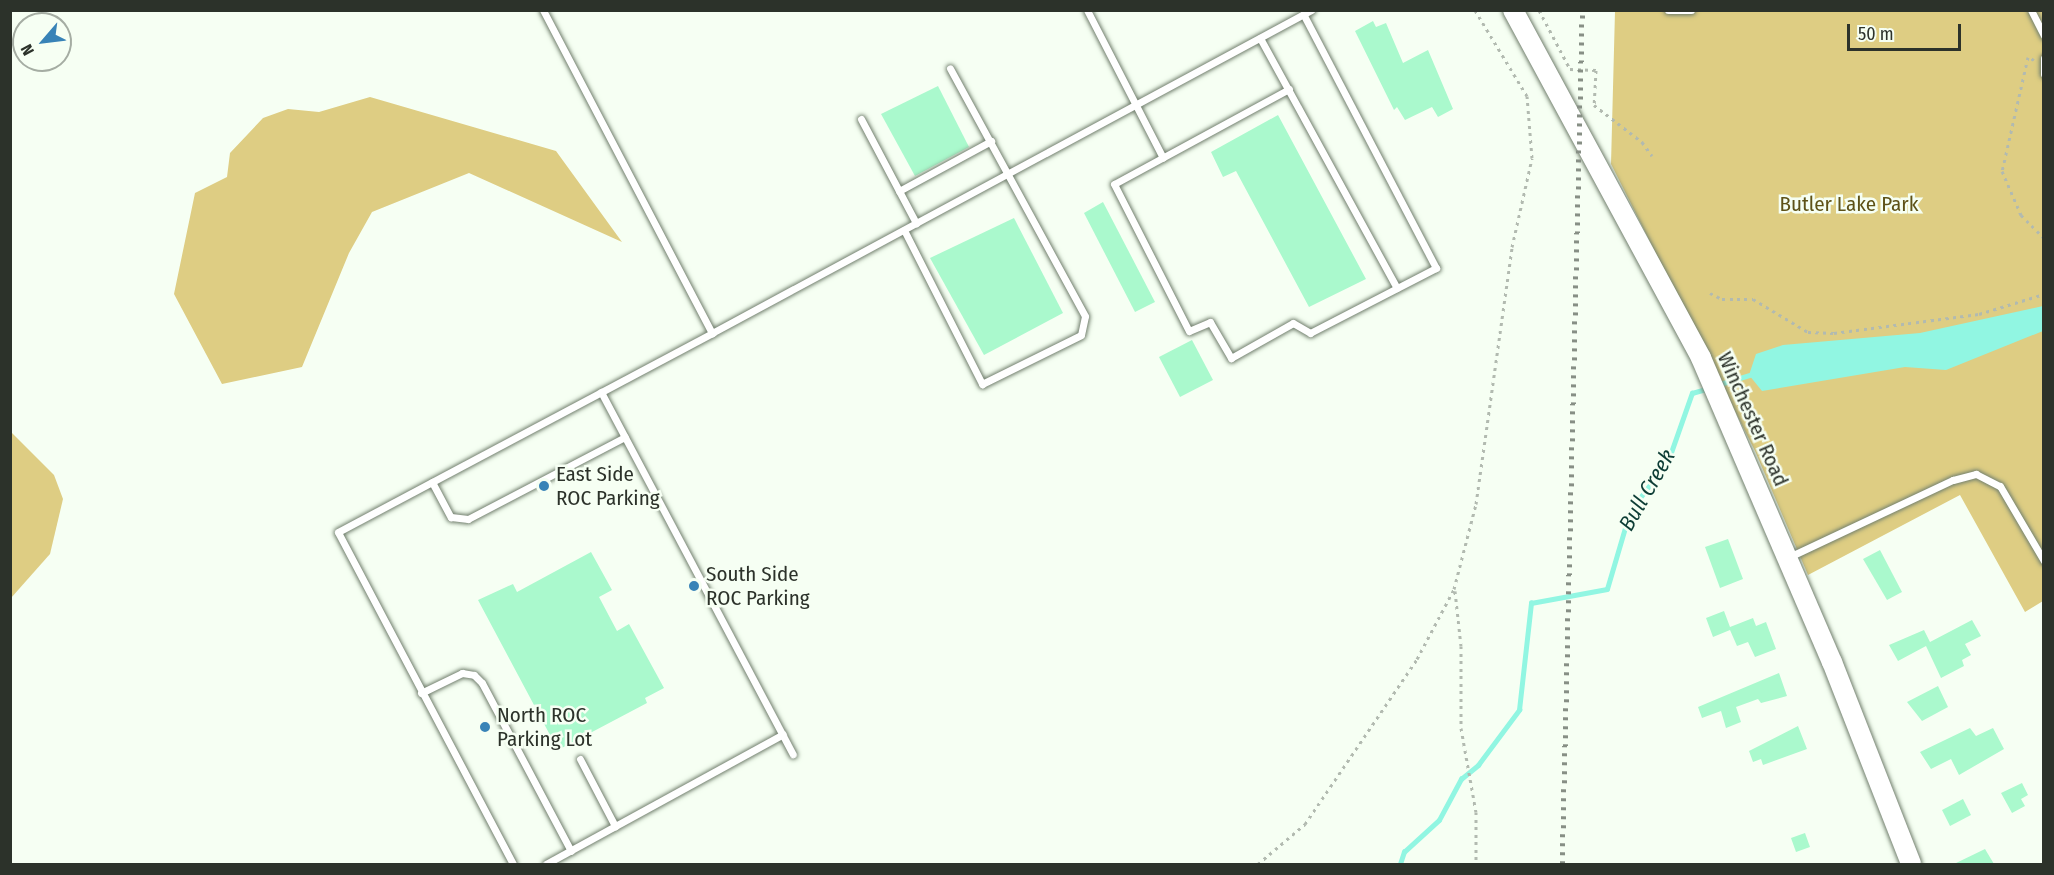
<!DOCTYPE html>
<html>
<head>
<meta charset="utf-8">
<style>
	body { margin:0 }
	#map { position:relative; width:2054px; height:875px; overflow:hidden; background:#f6fff3; font-family:"Fira Sans Condensed",sans-serif }
	div>[style] { position:absolute }
	.green>* { inset:0; background:#decd83 }
	.water>* { inset:0; background:#91f6e2 }
	.stream>* { height:4.5px; margin:-2.25px; padding:0 2.25px; transform-origin:2.25px; border-radius:2.25px; background:#91f6e2 }
	.building>* { inset:0; background:#aaf9cd }
	.path>* { height:3px; margin-top:-1.5px; transform-origin:0; background:repeating-linear-gradient(90deg,#b2bab0 0 3px,transparent 0 7.5px) }
	.roads { filter:drop-shadow(0 0 2px #72806e) drop-shadow(0 0 2px #72806e) }
	.service>* { height:7px; margin:-3.5px; padding:0 3.5px; transform-origin:3.5px; border-radius:3.5px; background:#fff }
	.secondary>* { height:20px; margin:-10px; padding:0 10px; transform-origin:10px; border-radius:10px; background:#fff }
	.rail>* { height:4.5px; margin-top:-2.25px; transform-origin:0; background:repeating-linear-gradient(90deg,#878f85 0 3px,transparent 0 9px) }
	.dots>* { width:16px; height:16px; translate:-50% -50%; box-sizing:border-box; border:3px solid #f6fff3; border-radius:50% }
	span { translate:-50% -50%; white-space:nowrap; text-align:center; line-height:1.15; -webkit-text-stroke:5px #f6fff3; paint-order:stroke }
	.park-label { font-size:21px; color:#5e5217 }
	.street-label { font-size:21px; color:#2c322a }
	.poi-label { font-size:21px; color:#2c322a }
	.left { translate:0 -50%; text-align:left }
	.water-label { font-size:22px; color:#0d3d35; font-style:italic }
	.frame { position:absolute; inset:0; border:12px solid #2c322a; pointer-events:none }
	.north { position:absolute; left:12px; top:12px; width:60px; height:60px; box-sizing:border-box; background:#f6fff3; border:2px solid #a5ada3; border-radius:50%; rotate:242deg; font-size:16px; font-weight:700; line-height:24px; text-align:center; color:#2c322a }
	.north::after { content:''; display:block; margin:auto; width:21px; height:27px; background:#3883b7; clip-path:polygon(50% 0,100% 100%,50% 72%,0 100%) }
	.scale { position:absolute; left:1847px; top:24px; width:114px; height:27px; box-sizing:border-box; border:3px solid #2c322a; border-top:0; padding-left:8px; font-size:18px; line-height:21px; white-space:nowrap; color:#2c322a; -webkit-text-stroke:4px #f6fff3; paint-order:stroke }
</style>
</head>
<body>
<div id="map">
	<div class="green">
		<div style="clip-path:polygon(1615px 11px,2043px 11px,2043px 601px,2025px 612px,1960px 495px,1808px 575px,1755px 451px,1611px 164px)"></div>
		<div style="clip-path:polygon(370px 97px,556px 151px,622px 242px,469px 173px,372px 212px,349px 253px,302px 367px,222px 384px,174px 294px,195px 193px,227px 177px,230px 153px,263px 118px,288px 109px,319px 112px)"></div>
		<div style="clip-path:polygon(11px 432px,54px 475px,63px 499px,50px 554px,11px 598px)"></div>
	</div>
	<div class="water">
		<div style="clip-path:polygon(2043px 306px,2043px 331px,1946px 370px,1905px 367px,1762px 391px,1749px 375px,1756px 354px,1783px 345px,1920px 333px)"></div>
	</div>
	<div class="stream">
		<div style="left:1717px;top:385px;width:34px;rotate:-17deg"></div>
		<div style="left:1400px;top:864px;width:13px;rotate:-72deg"></div>
		<div style="left:1404px;top:852px;width:47px;rotate:-42.4deg"></div>
		<div style="left:1439px;top:820px;width:47px;rotate:-61.8deg"></div>
		<div style="left:1461px;top:779px;width:22px;rotate:-39deg"></div>
		<div style="left:1478px;top:765px;width:69px;rotate:-53.3deg"></div>
		<div style="left:1519px;top:710px;width:108px;rotate:-83.6deg"></div>
		<div style="left:1531px;top:603px;width:77px;rotate:-10.4deg"></div>
		<div style="left:1607px;top:589px;width:81px;rotate:-73.6deg"></div>
		<div style="left:1630px;top:511px;width:63px;rotate:-52.8deg"></div>
		<div style="left:1668px;top:461px;width:72px;rotate:-70.6deg"></div>
		<div style="left:1692px;top:393px;width:18px;rotate:-16deg"></div>
	</div>
	<div class="building">
		<div style="clip-path:polygon(1373px 21px,1376px 27px,1386px 23px,1403px 63px,1428px 50px,1453px 109px,1438px 117px,1432px 107px,1405px 120px,1397px 107px,1394px 110px,1355px 31px)"></div>
		<div style="clip-path:polygon(938px 86px,969px 147px,915px 176px,881px 114px)"></div>
		<div style="clip-path:polygon(1278px 115px,1366px 279px,1309px 307px,1236px 171px,1223px 177px,1211px 152px)"></div>
		<div style="clip-path:polygon(1103px 202px,1155px 302px,1135px 312px,1084px 213px)"></div>
		<div style="clip-path:polygon(1014px 218px,1063px 313px,984px 355px,930px 258px)"></div>
		<div style="clip-path:polygon(1192px 340px,1213px 380px,1180px 397px,1159px 357px)"></div>
		<div style="clip-path:polygon(1728px 539px,1743px 579px,1720px 588px,1705px 547px)"></div>
		<div style="clip-path:polygon(1880px 550px,1902px 592px,1887px 600px,1863px 559px)"></div>
		<div style="clip-path:polygon(591px 552px,612px 590px,599px 597px,617px 631px,629px 624px,664px 688px,645px 698px,647px 703px,558px 750px,478px 600px,513px 584px,517px 592px)"></div>
		<div style="clip-path:polygon(1724px 611px,1730px 627px,1753px 618px,1756px 626px,1766px 622px,1776px 649px,1755px 657px,1748px 642px,1737px 646px,1730px 630px,1713px 637px,1706px 618px)"></div>
		<div style="clip-path:polygon(1972px 620px,1981px 636px,1965px 644px,1971px 655px,1962px 660px,1964px 666px,1941px 678px,1926px 646px,1898px 661px,1889px 645px,1924px 630px,1930px 642px)"></div>
		<div style="clip-path:polygon(1779px 673px,1787px 696px,1761px 703px,1758px 699px,1736px 707px,1741px 722px,1726px 728px,1721px 711px,1702px 718px,1698px 707px)"></div>
		<div style="clip-path:polygon(1938px 686px,1948px 707px,1922px 721px,1907px 702px)"></div>
		<div style="clip-path:polygon(1798px 726px,1807px 749px,1763px 765px,1761px 759px,1753px 762px,1749px 751px)"></div>
		<div style="clip-path:polygon(1970px 728px,1976px 736px,1993px 728px,2004px 749px,1959px 775px,1951px 759px,1931px 769px,1920px 752px)"></div>
		<div style="clip-path:polygon(2022px 783px,2028px 795px,2021px 799px,2025px 806px,2012px 813px,2001px 793px)"></div>
		<div style="clip-path:polygon(1963px 799px,1971px 815px,1950px 826px,1942px 810px)"></div>
		<div style="clip-path:polygon(1805px 833px,1810px 847px,1796px 852px,1791px 838px)"></div>
		<div style="clip-path:polygon(1985px 849px,1994px 864px,1954px 864px)"></div>
	</div>
	<div class="path">
		<div style="left:1539px;top:10px;width:67px;rotate:62.3deg"></div>
		<div style="left:1570px;top:69px;width:26px;rotate:2deg"></div>
		<div style="left:1596px;top:70px;width:35px;rotate:93deg"></div>
		<div style="left:1594px;top:105px;width:61px;rotate:37.6deg"></div>
		<div style="left:1642px;top:142px;width:17px;rotate:54deg"></div>
		<div style="left:2034px;top:60px;width:7px;rotate:-153deg"></div>
		<div style="left:2028px;top:57px;width:117px;rotate:102.8deg"></div>
		<div style="left:2002px;top:171px;width:48px;rotate:66.6deg"></div>
		<div style="left:2021px;top:215px;width:33px;rotate:45deg"></div>
		<div style="left:1710px;top:293px;width:13px;rotate:27deg"></div>
		<div style="left:1722px;top:299px;width:31px"></div>
		<div style="left:1753px;top:299px;width:64px;rotate:31deg"></div>
		<div style="left:1808px;top:332px;width:26px;rotate:2deg"></div>
		<div style="left:1834px;top:333px;width:146px;rotate:-7.5deg"></div>
		<div style="left:1979px;top:314px;width:68px;rotate:-17.1deg"></div>
		<div style="left:1455px;top:591px;width:55px;rotate:83.8deg"></div>
		<div style="left:1461px;top:646px;width:82px;rotate:90deg"></div>
		<div style="left:1461px;top:728px;width:85px;rotate:79.9deg"></div>
		<div style="left:1476px;top:812px;width:52px;rotate:90deg"></div>
		<div style="left:1258px;top:864px;width:62px;rotate:-40.4deg"></div>
		<div style="left:1305px;top:824px;width:199px;rotate:-55.8deg"></div>
		<div style="left:1417px;top:659px;width:79px;rotate:-62.1deg"></div>
		<div style="left:1454px;top:589px;width:88px;rotate:-75.5deg"></div>
		<div style="left:1476px;top:504px;width:260px;rotate:-82deg"></div>
		<div style="left:1512px;top:247px;width:91px;rotate:-77.3deg"></div>
		<div style="left:1532px;top:158px;width:62px;rotate:-94.6deg"></div>
		<div style="left:1527px;top:96px;width:100px;rotate:-121.2deg"></div>
	</div>
	<div class="roads">
		<div class="service">
			<div style="left:543px;top:10px;width:365px;rotate:62.4deg"></div>
			<div style="left:712px;top:333px;width:681px;rotate:-28.33deg"></div>
			<div style="left:1087px;top:10px;width:166px;rotate:62.8deg"></div>
			<div style="left:1668px;top:10px;width:23px"></div>
			<div style="left:2031px;top:10px;width:29px;rotate:63deg"></div>
			<div style="left:1260px;top:38px;width:285px;rotate:61.3deg"></div>
			<div style="left:2044px;top:58px;width:16px;rotate:90deg"></div>
			<div style="left:1289px;top:89px;width:199px;rotate:151.5deg"></div>
			<div style="left:1114px;top:184px;width:165px;rotate:63deg"></div>
			<div style="left:1189px;top:331px;width:23px;rotate:-23deg"></div>
			<div style="left:1210px;top:322px;width:42px;rotate:59.7deg"></div>
			<div style="left:1231px;top:358px;width:71px;rotate:-29.4deg"></div>
			<div style="left:1293px;top:323px;width:20px;rotate:30deg"></div>
			<div style="left:1310px;top:333px;width:142px;rotate:-27.3deg"></div>
			<div style="left:1436px;top:268px;width:285px;rotate:-117.6deg"></div>
			<div style="left:861px;top:119px;width:118px;rotate:62.1deg"></div>
			<div style="left:899px;top:191px;width:105px;rotate:-28.5deg"></div>
			<div style="left:904px;top:230px;width:173px;rotate:63.1deg"></div>
			<div style="left:982px;top:384px;width:110px;rotate:-26.3deg"></div>
			<div style="left:1081px;top:335px;width:19px;rotate:-78deg"></div>
			<div style="left:1085px;top:316px;width:282px;rotate:-118.6deg"></div>
			<div style="left:601px;top:392px;width:410px;rotate:62.1deg"></div>
			<div style="left:432px;top:482px;width:40px;rotate:62deg"></div>
			<div style="left:451px;top:517px;width:17px;rotate:7deg"></div>
			<div style="left:468px;top:519px;width:177px;rotate:-27.6deg"></div>
			<div style="left:1789px;top:557px;width:181px;rotate:-25.2deg"></div>
			<div style="left:1953px;top:480px;width:24px;rotate:-15deg"></div>
			<div style="left:1976px;top:474px;width:27px;rotate:27deg"></div>
			<div style="left:2000px;top:486px;width:87px;rotate:59.6deg"></div>
			<div style="left:421px;top:693px;width:46px;rotate:-26deg"></div>
			<div style="left:462px;top:673px;width:12px;rotate:9deg"></div>
			<div style="left:474px;top:675px;width:11px;rotate:45deg"></div>
			<div style="left:482px;top:683px;width:190px;rotate:62.1deg"></div>
			<div style="left:580px;top:759px;width:76px;rotate:62.4deg"></div>
			<div style="left:513px;top:864px;width:375px;rotate:-117.8deg"></div>
			<div style="left:338px;top:532px;width:424px;rotate:-28deg"></div>
			<div style="left:546px;top:864px;width:270px;rotate:-28.7deg"></div>
		</div>
		<div class="secondary">
			<div style="left:1513px;top:10px;width:396px;rotate:61.6deg"></div>
			<div style="left:1701px;top:358px;width:331px;rotate:66.7deg"></div>
			<div style="left:1832px;top:662px;width:217px;rotate:68.6deg"></div>
		</div>
	</div>
	<div class="rail">
		<div style="left:1562px;top:864px;width:854px;rotate:-88.66deg"></div>
	</div>
	<div class="dots">
		<div style="left:544px;top:486px;background:#3883b7"></div>
		<div style="left:694px;top:586px;background:#3883b7"></div>
		<div style="left:485px;top:727px;background:#3883b7"></div>
	</div>
	<div class="park-label">
		<span style="left:1849px;top:204px">Butler Lake Park</span>
	</div>
	<div class="street-label">
		<span style="left:1753px;top:419px;rotate:66deg">Winchester Road</span>
	</div>
	<div class="poi-label">
		<span class="left" style="left:556px;top:486px">East Side<br>ROC Parking</span>
		<span class="left" style="left:706px;top:586px">South Side<br>ROC Parking</span>
		<span class="left" style="left:497px;top:727px">North ROC<br>Parking Lot</span>
	</div>
	<div class="water-label">
		<span style="left:1647px;top:490px;rotate:-60deg">Bull Creek</span>
	</div>
	<div class="frame"></div>
	<div class="north">N</div>
	<div class="scale">50 m</div>
</div>
</body>
</html>
